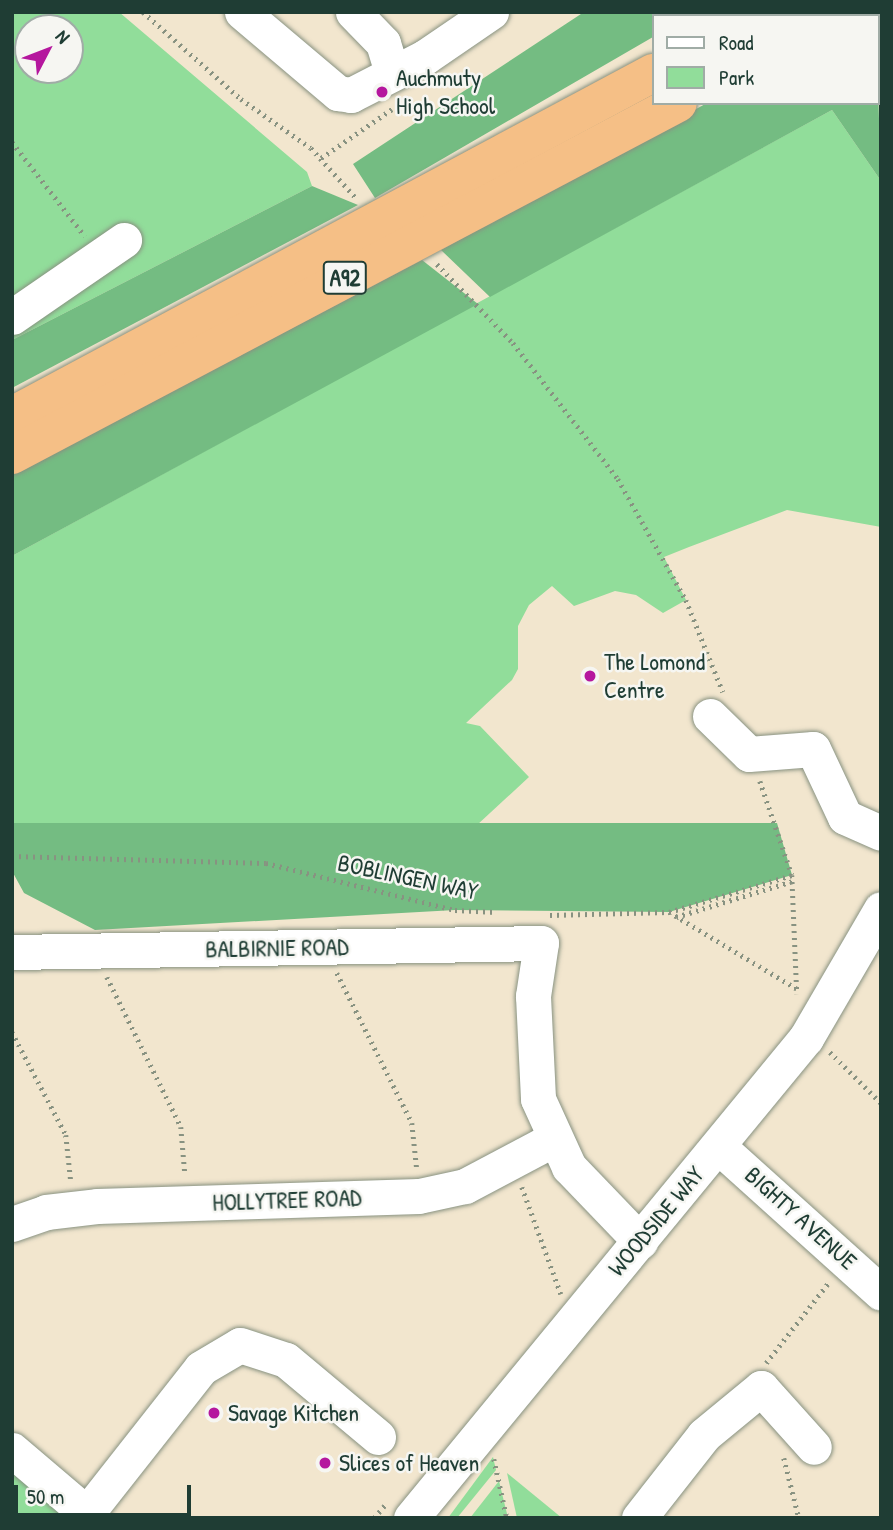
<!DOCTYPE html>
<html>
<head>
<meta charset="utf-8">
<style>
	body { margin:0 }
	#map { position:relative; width:893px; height:1530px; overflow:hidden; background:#f2e6ce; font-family:"Patrick Hand",sans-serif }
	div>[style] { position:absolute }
	.green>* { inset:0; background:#91dd9a }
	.forest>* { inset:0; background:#74bc82 }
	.path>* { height:4.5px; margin-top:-2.25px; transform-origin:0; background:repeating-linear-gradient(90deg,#889281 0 2px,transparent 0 7px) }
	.roads { filter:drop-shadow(0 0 2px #889281) drop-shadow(0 0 2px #889281) }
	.minor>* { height:35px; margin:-17.5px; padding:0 17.5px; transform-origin:17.5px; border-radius:17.5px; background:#fff }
	.highway>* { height:38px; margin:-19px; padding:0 19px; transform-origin:19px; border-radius:19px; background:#f5bf86 }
	.dots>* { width:19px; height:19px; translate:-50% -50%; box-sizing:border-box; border:4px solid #f6f6f2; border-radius:50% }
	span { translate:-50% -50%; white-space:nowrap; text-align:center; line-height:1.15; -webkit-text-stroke:5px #f6f6f2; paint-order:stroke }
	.shield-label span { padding:2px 5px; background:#f6f6f2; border:2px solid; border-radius:5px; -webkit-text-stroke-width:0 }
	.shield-label { font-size:23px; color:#1f3d34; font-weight:700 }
	.poi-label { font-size:24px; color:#1f3d34 }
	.left { translate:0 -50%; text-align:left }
	.street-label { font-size:24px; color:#1f3d34 }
	.frame { position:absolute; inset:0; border:14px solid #1f3d34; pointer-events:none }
	.legend { position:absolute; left:652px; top:14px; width:228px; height:91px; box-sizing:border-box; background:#f6f6f2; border:2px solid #a0aca6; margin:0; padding:9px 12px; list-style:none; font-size:21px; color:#1f3d34 }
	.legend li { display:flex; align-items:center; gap:14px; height:35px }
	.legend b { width:35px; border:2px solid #a0aca6 }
	.north { position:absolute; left:14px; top:14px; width:70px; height:70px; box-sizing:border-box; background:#f6f6f2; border:2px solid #a0aca6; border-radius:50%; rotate:48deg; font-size:19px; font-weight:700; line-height:28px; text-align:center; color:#1f3d34 }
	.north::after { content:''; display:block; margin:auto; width:24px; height:32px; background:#b5179e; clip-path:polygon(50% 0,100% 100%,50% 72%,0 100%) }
	.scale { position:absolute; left:14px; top:1485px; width:177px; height:32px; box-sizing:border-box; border:4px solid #1f3d34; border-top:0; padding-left:9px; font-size:21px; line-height:24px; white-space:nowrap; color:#1f3d34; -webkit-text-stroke:5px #f6f6f2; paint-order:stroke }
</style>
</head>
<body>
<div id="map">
	<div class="green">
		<div style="clip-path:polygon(evenodd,12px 12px,119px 12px,307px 172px,312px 186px,12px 340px,12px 12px,28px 28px,70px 28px,70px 70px,28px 70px,28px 28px)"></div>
		<div style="clip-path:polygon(832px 110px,881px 181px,881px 527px,787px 510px,689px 547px,664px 557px,686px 600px,663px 613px,636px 595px,615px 591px,574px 606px,552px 586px,529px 605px,518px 626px,518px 669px,512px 680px,466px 723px,480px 726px,529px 777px,477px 825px,12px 823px,12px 556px)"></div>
		<div style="clip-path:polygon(12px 1450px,92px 1518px,12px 1518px)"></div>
		<div style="clip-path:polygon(493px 1457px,496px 1470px,457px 1518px,448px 1518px)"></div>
		<div style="clip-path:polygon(507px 1473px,562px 1518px,517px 1518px)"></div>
		<div style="clip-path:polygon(499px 1481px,508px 1518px,470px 1518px)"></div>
	</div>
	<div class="forest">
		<div style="clip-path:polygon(584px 12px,695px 12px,653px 16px,653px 37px,375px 198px,353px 164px)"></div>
		<div style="clip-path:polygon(877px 56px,881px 181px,832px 110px,490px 297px,441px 250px,707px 103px,877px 103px)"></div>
		<div style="clip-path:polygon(312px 186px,358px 205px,12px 388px,12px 340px)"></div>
		<div style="clip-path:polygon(422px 260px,478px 304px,12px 556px,12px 475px)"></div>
		<div style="clip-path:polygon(12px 823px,777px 823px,792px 875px,669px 912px,455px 910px,95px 930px,24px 893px,12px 871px)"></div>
	</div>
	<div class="path">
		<div style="left:143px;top:12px;width:131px;rotate:41.6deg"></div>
		<div style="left:241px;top:99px;width:85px;rotate:35deg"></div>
		<div style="left:311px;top:148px;width:69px;rotate:48deg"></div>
		<div style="left:12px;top:142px;width:119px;rotate:52.2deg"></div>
		<div style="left:321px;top:158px;width:86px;rotate:-34.6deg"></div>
		<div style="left:437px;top:264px;width:110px;rotate:46.1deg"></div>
		<div style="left:513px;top:343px;width:172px;rotate:52.3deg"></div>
		<div style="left:618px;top:479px;width:139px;rotate:60.7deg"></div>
		<div style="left:686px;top:600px;width:99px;rotate:68.1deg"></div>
		<div style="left:760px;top:781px;width:99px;rotate:71.2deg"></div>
		<div style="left:792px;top:875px;width:119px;rotate:87.6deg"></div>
		<div style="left:12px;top:856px;width:254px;rotate:1.6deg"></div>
		<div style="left:266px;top:863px;width:195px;rotate:14deg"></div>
		<div style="left:455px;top:910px;width:41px;rotate:2.8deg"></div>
		<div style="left:669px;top:912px;width:149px;rotate:31deg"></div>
		<div style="left:550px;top:915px;width:119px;rotate:-1.4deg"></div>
		<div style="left:669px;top:912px;width:128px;rotate:-16.7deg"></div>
		<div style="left:676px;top:917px;width:122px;rotate:-17.1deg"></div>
		<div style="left:337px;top:973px;width:168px;rotate:63.4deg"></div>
		<div style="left:412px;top:1123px;width:47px;rotate:83.9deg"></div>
		<div style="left:107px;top:977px;width:167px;rotate:63.7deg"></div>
		<div style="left:181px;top:1127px;width:47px;rotate:85.1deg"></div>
		<div style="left:12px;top:1032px;width:116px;rotate:62.3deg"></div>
		<div style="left:66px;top:1135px;width:47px;rotate:83.9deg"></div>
		<div style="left:830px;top:1052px;width:72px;rotate:45deg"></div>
		<div style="left:522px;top:1187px;width:114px;rotate:70deg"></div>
		<div style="left:766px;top:1363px;width:103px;rotate:-52.1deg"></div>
		<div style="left:784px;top:1458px;width:62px;rotate:76deg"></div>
		<div style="left:494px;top:1459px;width:60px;rotate:77.6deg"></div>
		<div style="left:374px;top:1518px;width:17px;rotate:-50deg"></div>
	</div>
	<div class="roads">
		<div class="minor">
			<div style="left:242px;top:12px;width:126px;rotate:40.2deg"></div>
			<div style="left:338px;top:93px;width:13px;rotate:9deg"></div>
			<div style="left:351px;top:95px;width:83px;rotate:-27.2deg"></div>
			<div style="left:425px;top:57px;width:80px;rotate:-34.3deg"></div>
			<div style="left:353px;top:12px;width:43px;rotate:45.9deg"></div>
			<div style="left:383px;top:43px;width:31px;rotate:73deg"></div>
			<div style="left:12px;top:317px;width:136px;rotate:-34.5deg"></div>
			<div style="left:710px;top:716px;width:54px;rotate:44.3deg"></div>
			<div style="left:749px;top:754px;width:64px;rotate:-4.5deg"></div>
			<div style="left:813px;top:749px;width:75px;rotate:64.8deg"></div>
			<div style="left:845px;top:817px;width:39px;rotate:24deg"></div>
			<div style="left:12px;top:952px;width:529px;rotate:-0.97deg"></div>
			<div style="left:541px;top:943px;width:54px;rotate:98.6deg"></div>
			<div style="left:533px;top:996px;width:103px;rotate:87.2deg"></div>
			<div style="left:538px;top:1099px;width:75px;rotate:65.5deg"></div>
			<div style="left:569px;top:1167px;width:103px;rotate:46.2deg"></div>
			<div style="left:718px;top:1146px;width:219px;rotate:42deg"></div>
			<div style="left:12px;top:1224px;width:36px;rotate:-19deg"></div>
			<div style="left:46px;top:1212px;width:51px;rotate:-6.7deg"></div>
			<div style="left:97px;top:1206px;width:322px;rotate:-1.8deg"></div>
			<div style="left:419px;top:1196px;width:47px;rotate:-12.3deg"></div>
			<div style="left:465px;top:1186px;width:98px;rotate:-27.9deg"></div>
			<div style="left:12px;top:1450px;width:105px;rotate:40.4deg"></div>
			<div style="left:87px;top:1513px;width:184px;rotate:-51.8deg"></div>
			<div style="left:201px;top:1368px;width:45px;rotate:-30.5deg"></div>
			<div style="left:240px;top:1345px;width:48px;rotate:18.1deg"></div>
			<div style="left:286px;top:1360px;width:120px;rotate:39.9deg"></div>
			<div style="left:411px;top:1518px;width:622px;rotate:-50.55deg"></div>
			<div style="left:806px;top:1038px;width:149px;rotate:-59.8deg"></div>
			<div style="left:639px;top:1518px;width:105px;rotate:-51.9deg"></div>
			<div style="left:704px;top:1435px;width:74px;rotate:-39.5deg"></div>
			<div style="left:761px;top:1388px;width:79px;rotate:48.1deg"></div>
		</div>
		<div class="highway">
			<div style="left:718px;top:16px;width:6px;rotate:-45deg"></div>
			<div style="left:763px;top:16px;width:7px;rotate:-34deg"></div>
			<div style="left:877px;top:31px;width:4px"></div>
			<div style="left:12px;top:416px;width:727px;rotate:-28.15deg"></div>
			<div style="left:12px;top:455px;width:753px;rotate:-27.86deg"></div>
		</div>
	</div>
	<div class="dots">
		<div style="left:382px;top:92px;background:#b5179e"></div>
		<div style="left:590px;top:676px;background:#b5179e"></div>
		<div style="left:214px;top:1413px;background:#b5179e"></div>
		<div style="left:325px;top:1463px;background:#b5179e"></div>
	</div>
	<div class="shield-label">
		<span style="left:345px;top:278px">A92</span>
	</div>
	<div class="poi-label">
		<span class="left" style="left:396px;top:92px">Auchmuty<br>High School</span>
		<span class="left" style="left:604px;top:676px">The Lomond<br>Centre</span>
		<span class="left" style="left:228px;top:1413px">Savage Kitchen</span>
		<span class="left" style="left:339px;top:1463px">Slices of Heaven</span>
	</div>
	<div class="street-label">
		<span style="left:408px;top:877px;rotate:12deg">BOBLINGEN WAY</span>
		<span style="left:277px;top:948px;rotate:-1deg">BALBIRNIE ROAD</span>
		<span style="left:287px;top:1200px;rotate:-2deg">HOLLYTREE ROAD</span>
		<span style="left:801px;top:1218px;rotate:42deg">BIGHTY AVENUE</span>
		<span style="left:656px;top:1221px;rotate:-50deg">WOODSIDE WAY</span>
	</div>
	<div class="frame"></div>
	<ul class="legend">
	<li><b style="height:9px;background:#fff"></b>Road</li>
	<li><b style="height:19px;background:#91dd9a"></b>Park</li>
	</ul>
	<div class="north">N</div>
	<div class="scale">50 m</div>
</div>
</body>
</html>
